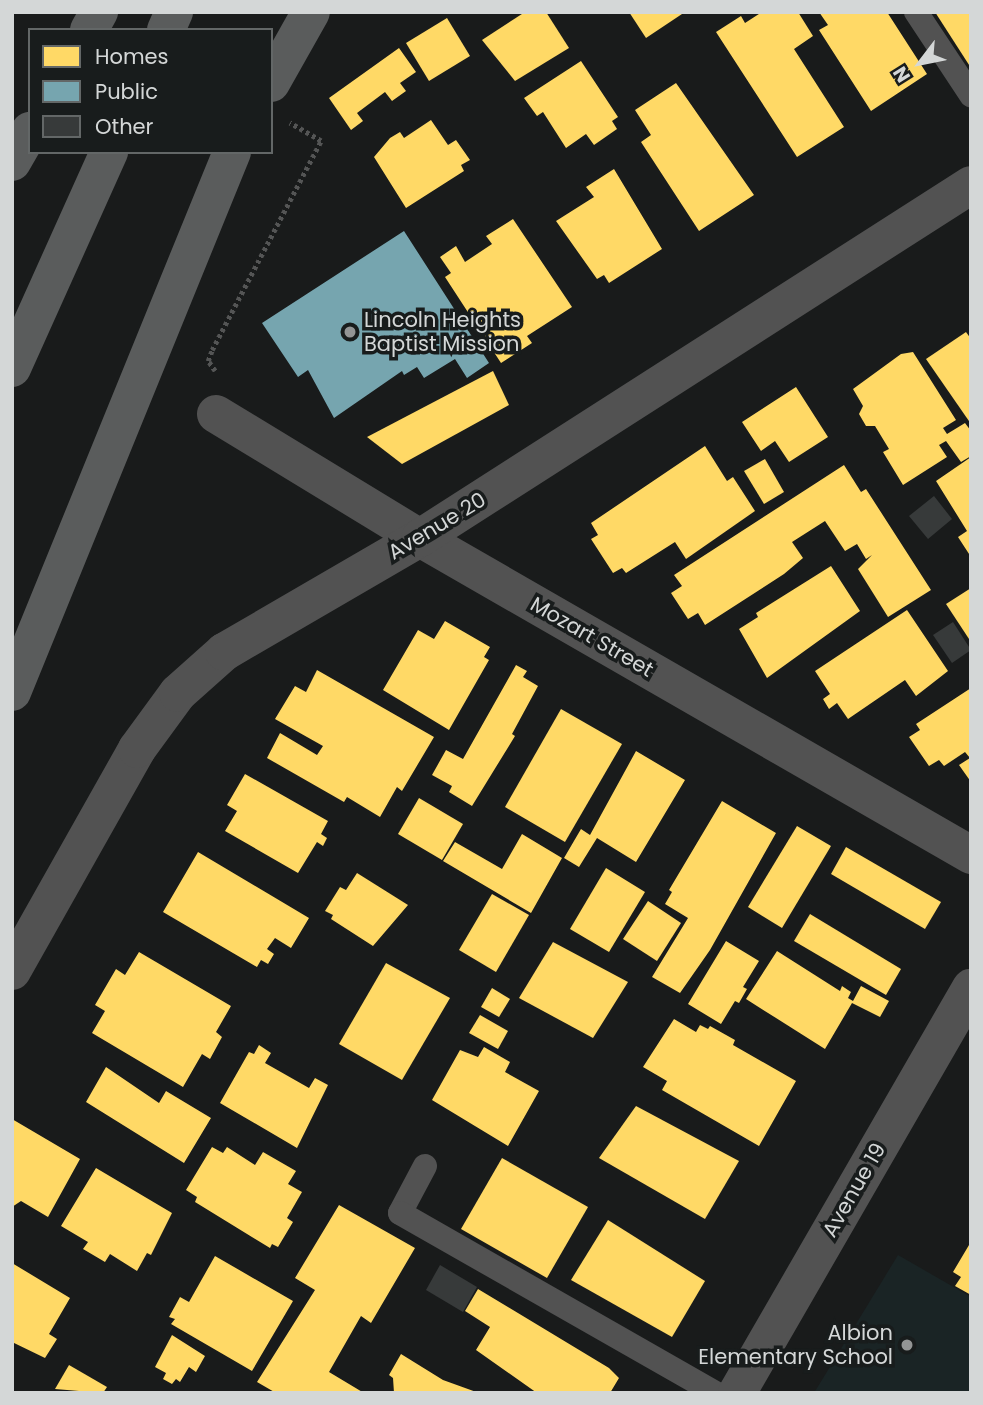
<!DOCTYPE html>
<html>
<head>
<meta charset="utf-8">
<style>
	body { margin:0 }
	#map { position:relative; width:983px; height:1405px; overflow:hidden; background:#191b1b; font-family:Poppins,sans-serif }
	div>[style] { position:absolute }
	.built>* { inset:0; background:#1a2425 }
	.homes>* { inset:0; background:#ffd966 }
	.public>* { inset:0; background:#76a5af }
	.building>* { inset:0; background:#373a3a }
	.path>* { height:4.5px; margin-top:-2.25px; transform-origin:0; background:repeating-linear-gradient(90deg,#545555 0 3.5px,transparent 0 7px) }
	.service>* { height:24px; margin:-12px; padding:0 12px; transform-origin:12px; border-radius:12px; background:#525252 }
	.minor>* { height:38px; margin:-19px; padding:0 19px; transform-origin:19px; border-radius:19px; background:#525252 }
	.motorway>* { height:38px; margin:-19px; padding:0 19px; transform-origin:19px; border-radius:19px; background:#5a5c5c }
	.dots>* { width:19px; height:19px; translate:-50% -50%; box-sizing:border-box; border:4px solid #181c1c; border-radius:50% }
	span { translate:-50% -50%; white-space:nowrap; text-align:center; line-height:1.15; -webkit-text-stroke:7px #181c1c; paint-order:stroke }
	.poi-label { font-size:21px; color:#d4d7d7 }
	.left { translate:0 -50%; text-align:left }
	.right { translate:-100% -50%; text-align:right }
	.street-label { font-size:21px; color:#d4d7d7 }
	.frame { position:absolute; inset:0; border:14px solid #d4d7d7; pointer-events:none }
	.legend { position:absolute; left:28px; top:28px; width:245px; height:126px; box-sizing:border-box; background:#181c1c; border:2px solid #636767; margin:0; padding:9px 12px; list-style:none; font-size:21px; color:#d4d7d7 }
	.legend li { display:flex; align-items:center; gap:14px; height:35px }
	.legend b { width:35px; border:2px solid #636767 }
	.north { position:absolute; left:885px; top:28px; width:70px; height:70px; -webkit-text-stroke:5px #181c1c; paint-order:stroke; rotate:238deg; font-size:19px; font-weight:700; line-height:28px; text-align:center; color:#d4d7d7 }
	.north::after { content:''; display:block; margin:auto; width:24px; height:32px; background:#d4d7d7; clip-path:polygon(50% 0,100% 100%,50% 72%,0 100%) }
</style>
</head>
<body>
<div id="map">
	<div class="built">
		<div style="clip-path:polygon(898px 1255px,971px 1297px,971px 1393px,814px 1393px)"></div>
	</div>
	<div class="homes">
		<div style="clip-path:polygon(525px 12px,546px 12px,569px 48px,515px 81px,482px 40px)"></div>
		<div style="clip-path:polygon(629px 12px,685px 12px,646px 38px)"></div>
		<div style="clip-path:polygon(762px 12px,798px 12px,813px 36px,794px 49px,844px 127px,797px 157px,716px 32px,741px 16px,745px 23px)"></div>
		<div style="clip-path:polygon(819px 12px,887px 12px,927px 74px,871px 111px,819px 30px,828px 25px)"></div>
		<div style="clip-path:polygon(935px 12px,971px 12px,971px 68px)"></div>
		<div style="clip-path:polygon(447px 18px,470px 56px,429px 81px,406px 43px)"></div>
		<div style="clip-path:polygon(399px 48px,416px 72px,400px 83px,406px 91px,392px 101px,385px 92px,357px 113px,363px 121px,351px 130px,329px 98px)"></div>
		<div style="clip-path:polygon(581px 61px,618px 117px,612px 121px,617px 129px,594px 145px,586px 134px,566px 148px,543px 112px,537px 116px,524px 98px)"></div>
		<div style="clip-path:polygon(676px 83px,754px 195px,699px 231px,641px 142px,651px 135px,635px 110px)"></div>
		<div style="clip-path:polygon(431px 120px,448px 145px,456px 140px,470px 160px,461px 165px,464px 171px,406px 208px,374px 157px,390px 138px,400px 132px,404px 138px)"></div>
		<div style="clip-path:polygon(614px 169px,662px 249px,609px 283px,604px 275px,597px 279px,556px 221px,594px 197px,586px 187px)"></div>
		<div style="clip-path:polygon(513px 219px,572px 307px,527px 336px,532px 343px,501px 363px,445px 277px,451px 273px,440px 257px,456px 246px,465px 262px,492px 244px,486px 236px)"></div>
		<div style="clip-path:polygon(966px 332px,971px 339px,971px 424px,926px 359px)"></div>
		<div style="clip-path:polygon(913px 352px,956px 420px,943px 428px,947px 434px,965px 423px,971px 431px,971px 456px,961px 462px,946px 441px,939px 445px,947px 457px,903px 485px,883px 452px,889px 449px,875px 426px,866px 426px,859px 414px,863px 406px,853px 389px,901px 354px)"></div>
		<div style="clip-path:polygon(493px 371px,509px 405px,402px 464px,367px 437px)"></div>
		<div style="clip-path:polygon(796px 387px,828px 437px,789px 462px,775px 441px,761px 451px,742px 422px)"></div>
		<div style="clip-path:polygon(705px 446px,727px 481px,733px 477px,755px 511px,686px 559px,675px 542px,626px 573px,622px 568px,613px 573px,591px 539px,598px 535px,591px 523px)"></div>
		<div style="clip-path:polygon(971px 457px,971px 557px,958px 537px,967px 531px,936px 481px)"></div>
		<div style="clip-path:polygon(765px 459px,784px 492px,764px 504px,744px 471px)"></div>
		<div style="clip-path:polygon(844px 465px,861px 492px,866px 489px,931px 590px,888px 617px,858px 569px,872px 555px,866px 559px,857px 544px,845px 551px,825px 521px,792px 542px,803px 558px,784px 574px,705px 625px,698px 613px,688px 619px,671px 593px,682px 586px,674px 575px)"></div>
		<div style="clip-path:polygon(831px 566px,860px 611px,767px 678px,739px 629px,758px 617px,756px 613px)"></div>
		<div style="clip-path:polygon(971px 588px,971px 642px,946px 604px)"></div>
		<div style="clip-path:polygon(907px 610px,948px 671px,916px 696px,905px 680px,848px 719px,837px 703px,829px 709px,823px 699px,830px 694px,815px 671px)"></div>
		<div style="clip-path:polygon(445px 621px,490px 647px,484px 657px,489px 660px,449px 730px,383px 690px,418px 630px,434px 639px)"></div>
		<div style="clip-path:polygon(516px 665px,527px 671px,523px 677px,538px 686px,512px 734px,515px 736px,472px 806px,449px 792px,452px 786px,432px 775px,446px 750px,463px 759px)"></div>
		<div style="clip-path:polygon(317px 670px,434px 737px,402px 791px,397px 787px,380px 817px,347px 797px,344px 802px,267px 758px,280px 733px,317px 755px,323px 746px,275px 719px,295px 686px,306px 692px)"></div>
		<div style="clip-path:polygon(971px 688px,971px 782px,959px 765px,970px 758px,965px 752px,944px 766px,939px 760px,929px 766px,909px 737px,920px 730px,916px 724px)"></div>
		<div style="clip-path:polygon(561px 709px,622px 744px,565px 842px,505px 807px)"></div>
		<div style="clip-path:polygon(636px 751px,685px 780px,636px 862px,597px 838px,579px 867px,564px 858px,581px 829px,590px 835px)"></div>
		<div style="clip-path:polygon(245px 774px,328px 821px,321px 834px,327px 838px,323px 846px,317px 842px,298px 873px,225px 831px,237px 811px,227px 805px)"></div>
		<div style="clip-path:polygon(419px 798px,463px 824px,442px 860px,398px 834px)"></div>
		<div style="clip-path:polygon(722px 801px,776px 833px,710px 950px,680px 993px,652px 977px,688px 918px,665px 904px,672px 892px,669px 890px)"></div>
		<div style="clip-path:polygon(797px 826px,831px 846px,782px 928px,748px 907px)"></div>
		<div style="clip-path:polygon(522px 834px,562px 858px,531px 913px,443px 861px,455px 842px,502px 869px)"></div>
		<div style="clip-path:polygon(846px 847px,941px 902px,925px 929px,831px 874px)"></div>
		<div style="clip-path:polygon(198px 852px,309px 918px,291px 948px,275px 938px,267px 949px,274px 954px,268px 964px,261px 960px,257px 967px,163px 912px)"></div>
		<div style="clip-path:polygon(606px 868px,645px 892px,609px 952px,570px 929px)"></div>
		<div style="clip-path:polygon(357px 873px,408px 905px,373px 946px,331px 919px,333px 915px,325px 911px,340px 887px,346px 890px)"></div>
		<div style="clip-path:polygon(492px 894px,529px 915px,496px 972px,459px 950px)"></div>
		<div style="clip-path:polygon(648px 901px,681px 923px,657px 961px,623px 939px)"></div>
		<div style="clip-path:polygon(810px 914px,901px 969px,886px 995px,794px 941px)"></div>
		<div style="clip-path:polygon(726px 941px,759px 961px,743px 987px,747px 989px,739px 1003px,735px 1001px,721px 1024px,688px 1004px)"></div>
		<div style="clip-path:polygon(553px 942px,628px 982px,593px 1038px,519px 998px)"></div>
		<div style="clip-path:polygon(777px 951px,840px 991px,842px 986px,851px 992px,848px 998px,853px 1001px,861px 986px,889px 1001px,880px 1017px,852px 1003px,825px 1049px,746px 999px)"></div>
		<div style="clip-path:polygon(139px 952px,231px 1006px,216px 1032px,222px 1037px,210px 1059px,202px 1054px,183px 1087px,92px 1033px,105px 1011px,95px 1005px,116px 969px,125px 975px)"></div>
		<div style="clip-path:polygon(386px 963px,450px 998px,402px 1080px,339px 1044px)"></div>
		<div style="clip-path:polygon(492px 988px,510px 999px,499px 1017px,481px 1007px)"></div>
		<div style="clip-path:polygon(480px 1015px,508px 1031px,498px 1049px,469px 1033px)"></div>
		<div style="clip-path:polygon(674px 1019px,696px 1032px,700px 1025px,708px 1029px,710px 1026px,735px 1040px,733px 1045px,796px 1081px,759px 1146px,662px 1090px,667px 1081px,643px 1067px)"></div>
		<div style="clip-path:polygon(259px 1045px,271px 1053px,265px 1063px,309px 1088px,315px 1078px,328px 1085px,297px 1148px,220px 1103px,249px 1052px,254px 1054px)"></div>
		<div style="clip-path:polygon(484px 1047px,510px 1062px,505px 1072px,539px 1091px,508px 1146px,432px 1100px,460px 1050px,478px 1057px)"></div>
		<div style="clip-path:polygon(106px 1067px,159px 1103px,166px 1091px,211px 1118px,184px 1163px,86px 1102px)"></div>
		<div style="clip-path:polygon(636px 1106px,739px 1161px,705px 1219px,599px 1158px)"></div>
		<div style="clip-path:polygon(12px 1119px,80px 1159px,48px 1217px,21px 1201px,12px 1207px)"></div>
		<div style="clip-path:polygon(212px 1147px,223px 1153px,227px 1147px,255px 1165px,263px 1152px,296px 1171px,288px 1184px,302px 1192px,287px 1218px,293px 1222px,278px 1247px,272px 1244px,270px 1248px,195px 1202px,197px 1197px,186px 1190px)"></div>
		<div style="clip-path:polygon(502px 1158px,588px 1207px,547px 1278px,461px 1229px)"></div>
		<div style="clip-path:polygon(96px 1168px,172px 1213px,151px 1255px,147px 1253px,137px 1271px,110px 1254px,105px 1262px,83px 1249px,88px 1242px,61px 1226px)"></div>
		<div style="clip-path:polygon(339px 1205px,415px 1248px,371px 1323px,361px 1316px,329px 1372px,364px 1393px,276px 1393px,257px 1382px,315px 1290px,295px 1278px)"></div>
		<div style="clip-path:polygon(608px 1220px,705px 1281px,672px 1337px,571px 1280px)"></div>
		<div style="clip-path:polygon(969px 1245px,971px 1246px,971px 1295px,955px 1286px,961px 1277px,953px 1272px)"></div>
		<div style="clip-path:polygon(215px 1256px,293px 1301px,252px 1371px,171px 1324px,175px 1319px,169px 1317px,180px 1297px,189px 1302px)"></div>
		<div style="clip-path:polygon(12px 1263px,70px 1298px,49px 1334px,57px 1339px,45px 1358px,12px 1342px)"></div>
		<div style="clip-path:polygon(478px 1289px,609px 1368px,619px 1378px,610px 1393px,537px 1393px,476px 1350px,490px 1327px,465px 1311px)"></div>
		<div style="clip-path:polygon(172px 1335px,205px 1356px,196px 1372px,189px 1367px,180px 1382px,176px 1379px,172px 1384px,163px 1379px,166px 1373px,155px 1367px)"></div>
		<div style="clip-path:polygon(401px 1354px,443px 1380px,479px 1393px,394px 1393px,393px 1378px,389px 1375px)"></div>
		<div style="clip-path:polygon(69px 1365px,107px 1387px,103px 1393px,55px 1389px)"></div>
	</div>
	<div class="public">
		<div style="clip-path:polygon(404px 231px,489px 363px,467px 378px,455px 359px,424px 378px,417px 367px,404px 375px,402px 371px,334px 418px,308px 370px,298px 377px,262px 323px)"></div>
	</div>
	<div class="building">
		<div style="clip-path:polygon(934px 496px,952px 519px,928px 539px,909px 516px)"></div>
		<div style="clip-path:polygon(953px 622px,971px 650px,952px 663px,933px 635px)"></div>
		<div style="clip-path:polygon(440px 1265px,477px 1287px,463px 1312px,426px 1290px)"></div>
	</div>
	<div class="path">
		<div style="left:215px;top:371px;width:12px;rotate:-125deg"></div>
		<div style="left:208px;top:361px;width:12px;rotate:-70deg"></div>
		<div style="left:212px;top:350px;width:236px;rotate:-62.5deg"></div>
		<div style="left:321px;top:141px;width:36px;rotate:-150deg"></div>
	</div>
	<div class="service">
		<div style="left:916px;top:12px;width:100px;rotate:56.5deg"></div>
		<div style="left:425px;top:1166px;width:53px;rotate:118deg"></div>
		<div style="left:400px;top:1213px;width:364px;rotate:29.7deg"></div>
	</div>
	<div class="minor">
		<div style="left:216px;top:414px;width:239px;rotate:31.3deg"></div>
		<div style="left:420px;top:538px;width:636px;rotate:29.91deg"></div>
		<div style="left:12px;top:971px;width:255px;rotate:-60.6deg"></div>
		<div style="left:137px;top:749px;width:69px;rotate:-53.8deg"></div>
		<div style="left:178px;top:693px;width:62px;rotate:-41.7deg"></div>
		<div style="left:224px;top:652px;width:227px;rotate:-30.2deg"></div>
		<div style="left:420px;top:538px;width:654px;rotate:-32.65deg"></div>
		<div style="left:737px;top:1393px;width:468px;rotate:-60deg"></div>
	</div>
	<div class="motorway">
		<div style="left:89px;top:30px;width:21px;rotate:-61deg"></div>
		<div style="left:166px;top:30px;width:20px;rotate:-66deg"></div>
		<div style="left:271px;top:83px;width:81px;rotate:-60.6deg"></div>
		<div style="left:12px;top:162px;width:36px;rotate:-60deg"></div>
		<div style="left:12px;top:368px;width:237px;rotate:-65.8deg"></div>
		<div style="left:12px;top:692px;width:583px;rotate:-67.83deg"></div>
	</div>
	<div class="dots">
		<div style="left:350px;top:332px;background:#939595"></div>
		<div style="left:907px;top:1345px;background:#939595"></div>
	</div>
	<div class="poi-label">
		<span class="left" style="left:364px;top:332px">Lincoln Heights<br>Baptist Mission</span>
		<span class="right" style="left:893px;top:1345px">Albion<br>Elementary School</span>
	</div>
	<div class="street-label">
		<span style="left:437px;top:526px;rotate:-31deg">Avenue 20</span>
		<span style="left:592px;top:637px;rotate:30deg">Mozart Street</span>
		<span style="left:854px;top:1190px;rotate:-60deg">Avenue 19</span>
	</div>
	<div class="frame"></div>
	<ul class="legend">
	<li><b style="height:19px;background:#ffd966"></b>Homes</li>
	<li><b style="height:19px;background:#76a5af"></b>Public</li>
	<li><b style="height:19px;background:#373a3a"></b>Other</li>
	</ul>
	<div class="north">N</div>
</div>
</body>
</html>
